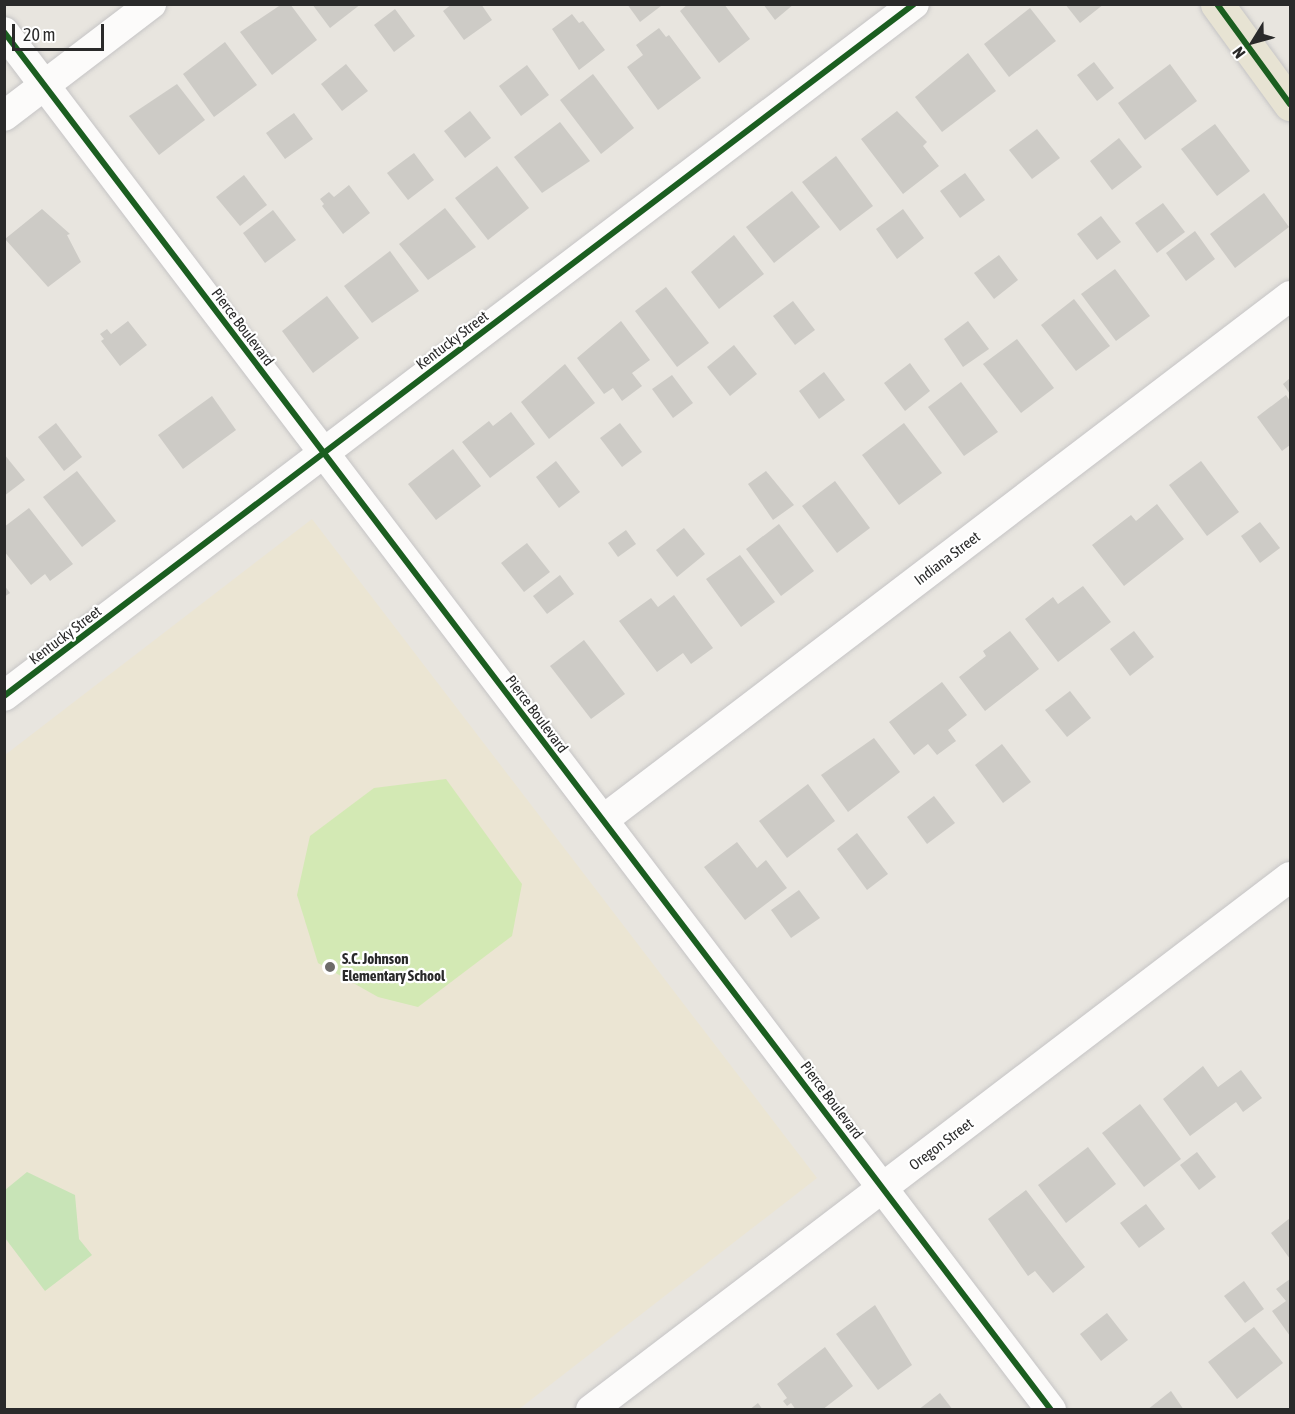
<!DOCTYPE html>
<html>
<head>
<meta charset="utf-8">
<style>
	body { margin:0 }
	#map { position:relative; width:1295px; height:1414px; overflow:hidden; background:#e8e5df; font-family:"Asap Condensed",sans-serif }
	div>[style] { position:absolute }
	.education>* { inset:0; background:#ebe5d3 }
	.green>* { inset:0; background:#c8e4b7 }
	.pitch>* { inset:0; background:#d3e9b4 }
	.building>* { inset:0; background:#cdcbc6 }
	.roads { filter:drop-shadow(0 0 2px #c5c4c5) drop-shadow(0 0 2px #c5c4c5) }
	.minor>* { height:30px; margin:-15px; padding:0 15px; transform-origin:15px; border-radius:15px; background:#fcfbfa }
	.primary>* { height:33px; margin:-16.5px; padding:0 16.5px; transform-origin:16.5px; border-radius:16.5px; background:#e7e3d3 }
	.cycleway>* { height:6px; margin:-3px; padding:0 3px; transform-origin:3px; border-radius:3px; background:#1b5e20 }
	.dots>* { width:16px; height:16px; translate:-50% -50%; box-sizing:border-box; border:3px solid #fff; border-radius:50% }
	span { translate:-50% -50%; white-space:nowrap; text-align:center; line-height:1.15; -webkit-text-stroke:4.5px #fff; paint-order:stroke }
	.street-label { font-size:15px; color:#2a2a2a }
	.poi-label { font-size:15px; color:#2a2a2a; font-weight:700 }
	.left { translate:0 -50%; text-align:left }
	.frame { position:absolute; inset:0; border:6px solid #2a2a2a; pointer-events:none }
	.north { position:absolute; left:1223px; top:12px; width:60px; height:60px; -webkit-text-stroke:4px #fff; paint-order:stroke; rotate:233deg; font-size:16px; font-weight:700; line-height:24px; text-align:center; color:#2a2a2a }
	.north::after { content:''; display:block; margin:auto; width:21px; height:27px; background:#2a2a2a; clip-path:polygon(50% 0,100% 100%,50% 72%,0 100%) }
	.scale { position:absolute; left:12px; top:24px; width:92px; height:27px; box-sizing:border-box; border:3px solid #2a2a2a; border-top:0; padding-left:8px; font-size:18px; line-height:21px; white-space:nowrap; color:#2a2a2a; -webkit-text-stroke:4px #fff; paint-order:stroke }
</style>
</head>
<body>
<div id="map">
	<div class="education">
		<div style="clip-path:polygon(312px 519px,817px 1178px,519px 1409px,5px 1410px,5px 755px)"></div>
	</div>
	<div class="green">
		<div style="clip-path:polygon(27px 1172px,75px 1195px,79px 1239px,92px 1255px,45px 1291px,5px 1238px,5px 1190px)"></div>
	</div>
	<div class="pitch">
		<div style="clip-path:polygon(446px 779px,522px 884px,512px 936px,418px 1007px,378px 997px,318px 963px,297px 895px,310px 836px,374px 788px)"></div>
	</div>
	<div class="building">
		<div style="clip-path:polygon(282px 4px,290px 4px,317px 40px,272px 75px,240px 32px)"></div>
		<div style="clip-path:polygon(312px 4px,361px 4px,330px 28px)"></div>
		<div style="clip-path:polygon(452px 4px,481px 4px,492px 20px,464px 40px,443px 11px)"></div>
		<div style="clip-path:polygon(627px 4px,660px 4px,661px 6px,640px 22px)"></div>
		<div style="clip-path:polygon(688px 4px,724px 4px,750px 39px,719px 63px,680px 11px)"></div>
		<div style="clip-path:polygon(763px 4px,794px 4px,775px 20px)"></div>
		<div style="clip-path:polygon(1065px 4px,1104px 4px,1080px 23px)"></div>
		<div style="clip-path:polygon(1030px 8px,1056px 41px,1009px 77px,984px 44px)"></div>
		<div style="clip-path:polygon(395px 9px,415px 36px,394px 52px,374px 25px)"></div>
		<div style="clip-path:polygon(572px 14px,579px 23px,583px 21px,605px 50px,579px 70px,552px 29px)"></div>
		<div style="clip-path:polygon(659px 28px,666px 37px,669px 35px,701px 78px,658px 110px,627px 67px,643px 55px,636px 45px)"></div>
		<div style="clip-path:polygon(225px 42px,257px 85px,214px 117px,183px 74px)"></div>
		<div style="clip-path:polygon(968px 53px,996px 91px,942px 132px,915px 97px)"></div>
		<div style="clip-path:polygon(1094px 62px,1114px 88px,1097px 101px,1077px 75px)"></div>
		<div style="clip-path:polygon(346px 64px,368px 91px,342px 111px,321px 84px)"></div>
		<div style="clip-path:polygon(1170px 64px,1197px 101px,1145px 140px,1118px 103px)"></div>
		<div style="clip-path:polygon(527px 65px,549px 95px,521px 116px,499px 86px)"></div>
		<div style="clip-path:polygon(593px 74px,634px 128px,601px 154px,560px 100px)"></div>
		<div style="clip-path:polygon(177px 84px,205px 120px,159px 155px,129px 116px)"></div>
		<div style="clip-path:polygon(470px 111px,491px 138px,465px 158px,444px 131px)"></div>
		<div style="clip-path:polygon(897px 111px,927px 142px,923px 146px,939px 166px,903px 194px,861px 139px)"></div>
		<div style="clip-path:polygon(294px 113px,313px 139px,285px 159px,266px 133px)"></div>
		<div style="clip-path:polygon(560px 122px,590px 161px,542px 193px,514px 157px)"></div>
		<div style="clip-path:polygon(1215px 124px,1250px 171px,1217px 196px,1181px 149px)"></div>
		<div style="clip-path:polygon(1037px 129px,1060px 158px,1032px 179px,1009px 150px)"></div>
		<div style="clip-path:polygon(1119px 138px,1142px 167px,1112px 190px,1090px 161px)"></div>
		<div style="clip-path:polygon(414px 153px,434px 180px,408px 200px,387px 173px)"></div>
		<div style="clip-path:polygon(836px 156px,873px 206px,840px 231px,802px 182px)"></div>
		<div style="clip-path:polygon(497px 166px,529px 208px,488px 240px,455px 198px)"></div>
		<div style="clip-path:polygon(965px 173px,985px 200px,960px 218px,940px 191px)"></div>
		<div style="clip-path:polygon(244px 175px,267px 205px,240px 226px,216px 197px)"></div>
		<div style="clip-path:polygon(349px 185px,370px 213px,343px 234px,322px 206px,324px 204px,320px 199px,329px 192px,334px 197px)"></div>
		<div style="clip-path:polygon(792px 191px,820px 227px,774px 263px,746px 227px)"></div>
		<div style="clip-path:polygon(1264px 193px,1289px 227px,1235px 268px,1210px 234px)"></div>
		<div style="clip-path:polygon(1163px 203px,1185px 232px,1157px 253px,1135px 223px)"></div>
		<div style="clip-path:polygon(445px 208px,476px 247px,428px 280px,399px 244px)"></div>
		<div style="clip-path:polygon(42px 209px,70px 234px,67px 235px,81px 262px,48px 287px,5px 239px)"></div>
		<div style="clip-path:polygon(903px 209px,924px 238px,897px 259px,876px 229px)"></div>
		<div style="clip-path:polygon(273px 210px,296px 240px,265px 263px,243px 233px)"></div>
		<div style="clip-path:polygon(1101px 216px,1121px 242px,1097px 260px,1077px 234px)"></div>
		<div style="clip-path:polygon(1195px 231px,1215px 259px,1186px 281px,1166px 253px)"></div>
		<div style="clip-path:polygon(734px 235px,764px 274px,719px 309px,691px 272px)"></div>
		<div style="clip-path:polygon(390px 251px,419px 291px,372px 323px,344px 286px)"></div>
		<div style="clip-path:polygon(999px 255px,1018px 280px,994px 299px,974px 273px)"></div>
		<div style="clip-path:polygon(1115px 269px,1150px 316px,1116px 341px,1081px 294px)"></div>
		<div style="clip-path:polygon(666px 287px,709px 343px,677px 367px,635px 311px)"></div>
		<div style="clip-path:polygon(327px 296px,359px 338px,313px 373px,282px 331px)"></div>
		<div style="clip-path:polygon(1074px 299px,1110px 346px,1076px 371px,1041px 325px)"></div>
		<div style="clip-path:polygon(793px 301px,815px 330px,795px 345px,773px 316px)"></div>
		<div style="clip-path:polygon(128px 321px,147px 345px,120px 366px,101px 341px,104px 339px,100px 334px,107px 329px,111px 334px)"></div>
		<div style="clip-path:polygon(621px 321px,650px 360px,632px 373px,642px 386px,622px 401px,613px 388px,604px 394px,577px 358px)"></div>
		<div style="clip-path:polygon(968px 321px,989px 349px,963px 367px,944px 339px)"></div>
		<div style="clip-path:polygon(1017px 339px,1054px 388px,1021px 413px,983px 364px)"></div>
		<div style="clip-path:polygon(734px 345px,757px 374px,730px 396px,707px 367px)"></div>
		<div style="clip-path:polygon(910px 363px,930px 391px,905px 411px,884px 383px)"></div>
		<div style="clip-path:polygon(565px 364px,595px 403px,549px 439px,521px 402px)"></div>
		<div style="clip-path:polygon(824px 372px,845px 400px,819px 419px,799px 391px)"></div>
		<div style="clip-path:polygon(672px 375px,693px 403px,673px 418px,652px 389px)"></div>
		<div style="clip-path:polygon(1290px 378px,1290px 394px,1283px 384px)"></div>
		<div style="clip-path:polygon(961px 382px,998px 432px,964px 456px,928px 407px)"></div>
		<div style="clip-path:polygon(1286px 395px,1290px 401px,1290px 445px,1282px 451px,1257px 417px)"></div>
		<div style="clip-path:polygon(212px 396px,236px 430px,183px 469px,158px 435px)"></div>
		<div style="clip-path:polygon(511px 412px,535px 444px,490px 478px,462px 442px,489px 421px,493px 426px)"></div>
		<div style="clip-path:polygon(56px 423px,82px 457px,64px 471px,38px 437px)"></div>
		<div style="clip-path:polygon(620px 423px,642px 452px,622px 467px,600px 438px)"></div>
		<div style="clip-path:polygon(904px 423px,942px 473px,899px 505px,862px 455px)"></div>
		<div style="clip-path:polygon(453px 449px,481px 486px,436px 520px,408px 484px)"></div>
		<div style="clip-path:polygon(4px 454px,25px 480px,4px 496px)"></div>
		<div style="clip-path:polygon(556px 461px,580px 492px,559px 508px,536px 477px)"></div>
		<div style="clip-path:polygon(1201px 461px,1239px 512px,1207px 536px,1169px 485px)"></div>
		<div style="clip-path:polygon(77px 471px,116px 521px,82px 547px,43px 497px)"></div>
		<div style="clip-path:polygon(766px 471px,794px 505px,773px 520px,748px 484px)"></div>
		<div style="clip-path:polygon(835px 481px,870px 528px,837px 553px,802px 506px)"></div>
		<div style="clip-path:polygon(1157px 504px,1184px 539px,1124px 586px,1092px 545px,1131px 515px,1136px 521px)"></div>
		<div style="clip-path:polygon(29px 508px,73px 564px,50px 581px,45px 574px,31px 585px,4px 551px,4px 527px)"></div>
		<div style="clip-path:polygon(1260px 522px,1280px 548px,1260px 563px,1241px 536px)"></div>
		<div style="clip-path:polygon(779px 524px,814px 571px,781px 596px,746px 549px)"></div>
		<div style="clip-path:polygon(684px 528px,705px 554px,677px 577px,656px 550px)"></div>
		<div style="clip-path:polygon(626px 530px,636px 544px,618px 557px,608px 543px)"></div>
		<div style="clip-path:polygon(527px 543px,550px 572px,524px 592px,501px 563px)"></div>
		<div style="clip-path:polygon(740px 555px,775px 602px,741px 627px,706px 579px)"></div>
		<div style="clip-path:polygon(560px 575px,574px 594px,547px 614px,533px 596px)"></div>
		<div style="clip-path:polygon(4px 585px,10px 593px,4px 597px)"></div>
		<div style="clip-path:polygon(1083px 586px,1111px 622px,1058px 662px,1025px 619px,1053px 597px,1058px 604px)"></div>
		<div style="clip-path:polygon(674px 595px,713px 648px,691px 664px,683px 653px,657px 672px,619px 621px,651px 598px,658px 607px)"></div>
		<div style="clip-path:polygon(1010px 631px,1039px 669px,985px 711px,959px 677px,986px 656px,983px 651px)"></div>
		<div style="clip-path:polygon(1134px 631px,1154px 657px,1130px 676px,1110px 649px)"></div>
		<div style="clip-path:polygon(584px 640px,625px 694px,591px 719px,550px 666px)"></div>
		<div style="clip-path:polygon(942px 682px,967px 715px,948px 730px,956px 741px,937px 755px,928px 744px,914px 755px,889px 722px)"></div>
		<div style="clip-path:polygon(1070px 691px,1091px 718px,1067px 737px,1045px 710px)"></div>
		<div style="clip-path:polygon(874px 738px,900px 772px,848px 812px,821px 775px)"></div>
		<div style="clip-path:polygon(1002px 744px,1031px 782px,1003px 803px,975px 765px)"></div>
		<div style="clip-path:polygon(808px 784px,835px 821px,787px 858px,759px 821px)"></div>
		<div style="clip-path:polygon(934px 796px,955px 823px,927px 844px,907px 817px)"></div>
		<div style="clip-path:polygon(857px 833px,888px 874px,867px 890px,837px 849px)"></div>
		<div style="clip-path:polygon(737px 842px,757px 868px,766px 860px,787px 888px,745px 920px,704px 867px)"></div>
		<div style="clip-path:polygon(799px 890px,820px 918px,791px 938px,771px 910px)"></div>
		<div style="clip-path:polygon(1203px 1066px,1218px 1087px,1241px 1070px,1262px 1098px,1243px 1112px,1236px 1102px,1190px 1136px,1163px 1099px)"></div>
		<div style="clip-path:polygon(1140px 1104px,1181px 1159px,1144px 1187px,1102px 1133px)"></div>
		<div style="clip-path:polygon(1088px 1147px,1116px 1184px,1066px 1223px,1038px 1185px)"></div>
		<div style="clip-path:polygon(1197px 1152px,1216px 1177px,1199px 1190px,1180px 1165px)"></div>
		<div style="clip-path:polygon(1026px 1190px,1085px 1267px,1053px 1293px,1035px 1271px,1028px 1276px,988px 1219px)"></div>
		<div style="clip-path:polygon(1146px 1204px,1165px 1229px,1139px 1248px,1120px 1223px)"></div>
		<div style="clip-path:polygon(1290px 1218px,1290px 1259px,1271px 1233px)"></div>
		<div style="clip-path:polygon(1290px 1279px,1290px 1336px,1272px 1311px,1286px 1301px,1276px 1289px)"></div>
		<div style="clip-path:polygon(1244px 1281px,1264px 1309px,1245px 1323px,1224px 1296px)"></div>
		<div style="clip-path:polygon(875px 1305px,912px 1365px,878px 1390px,836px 1334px)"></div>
		<div style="clip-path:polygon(1107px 1313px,1128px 1340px,1101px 1361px,1080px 1334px)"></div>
		<div style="clip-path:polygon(1254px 1327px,1283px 1363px,1237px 1399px,1208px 1362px)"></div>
		<div style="clip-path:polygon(825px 1347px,853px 1386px,822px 1410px,796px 1410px,791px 1403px,787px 1406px,783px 1401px,787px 1398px,777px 1384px)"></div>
		<div style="clip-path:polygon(1171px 1391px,1184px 1410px,1147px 1410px)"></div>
		<div style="clip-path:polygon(940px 1393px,953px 1410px,918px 1410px)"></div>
		<div style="clip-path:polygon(758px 1403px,763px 1410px,749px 1410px)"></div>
	</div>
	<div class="roads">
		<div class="minor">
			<div style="left:4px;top:32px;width:1731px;rotate:52.77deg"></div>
			<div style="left:4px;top:116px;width:185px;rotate:-37.3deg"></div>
			<div style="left:4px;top:696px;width:1143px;rotate:-37.25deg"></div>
			<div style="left:603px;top:820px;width:864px;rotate:-37.33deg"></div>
			<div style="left:591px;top:1410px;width:879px;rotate:-37.33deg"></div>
		</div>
		<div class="primary">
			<div style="left:1217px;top:4px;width:124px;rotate:53.9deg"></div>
		</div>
	</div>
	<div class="cycleway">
		<div style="left:1217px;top:4px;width:124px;rotate:53.9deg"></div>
		<div style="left:4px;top:32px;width:1731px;rotate:52.77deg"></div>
		<div style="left:4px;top:696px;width:1143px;rotate:-37.25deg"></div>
	</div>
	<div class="dots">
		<div style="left:330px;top:967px;background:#6c6b69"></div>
	</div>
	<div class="street-label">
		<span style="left:243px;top:327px;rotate:53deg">Pierce Boulevard</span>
		<span style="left:452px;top:340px;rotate:-37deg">Kentucky Street</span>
		<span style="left:947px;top:558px;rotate:-37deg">Indiana Street</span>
		<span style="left:65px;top:635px;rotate:-37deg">Kentucky Street</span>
		<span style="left:537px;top:714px;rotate:53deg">Pierce Boulevard</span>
		<span style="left:832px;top:1100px;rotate:53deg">Pierce Boulevard</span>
		<span style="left:941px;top:1144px;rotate:-37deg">Oregon Street</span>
	</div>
	<div class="poi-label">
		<span class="left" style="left:342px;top:967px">S.C. Johnson<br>Elementary School</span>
	</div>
	<div class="frame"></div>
	<div class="north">N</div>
	<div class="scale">20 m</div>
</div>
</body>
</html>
